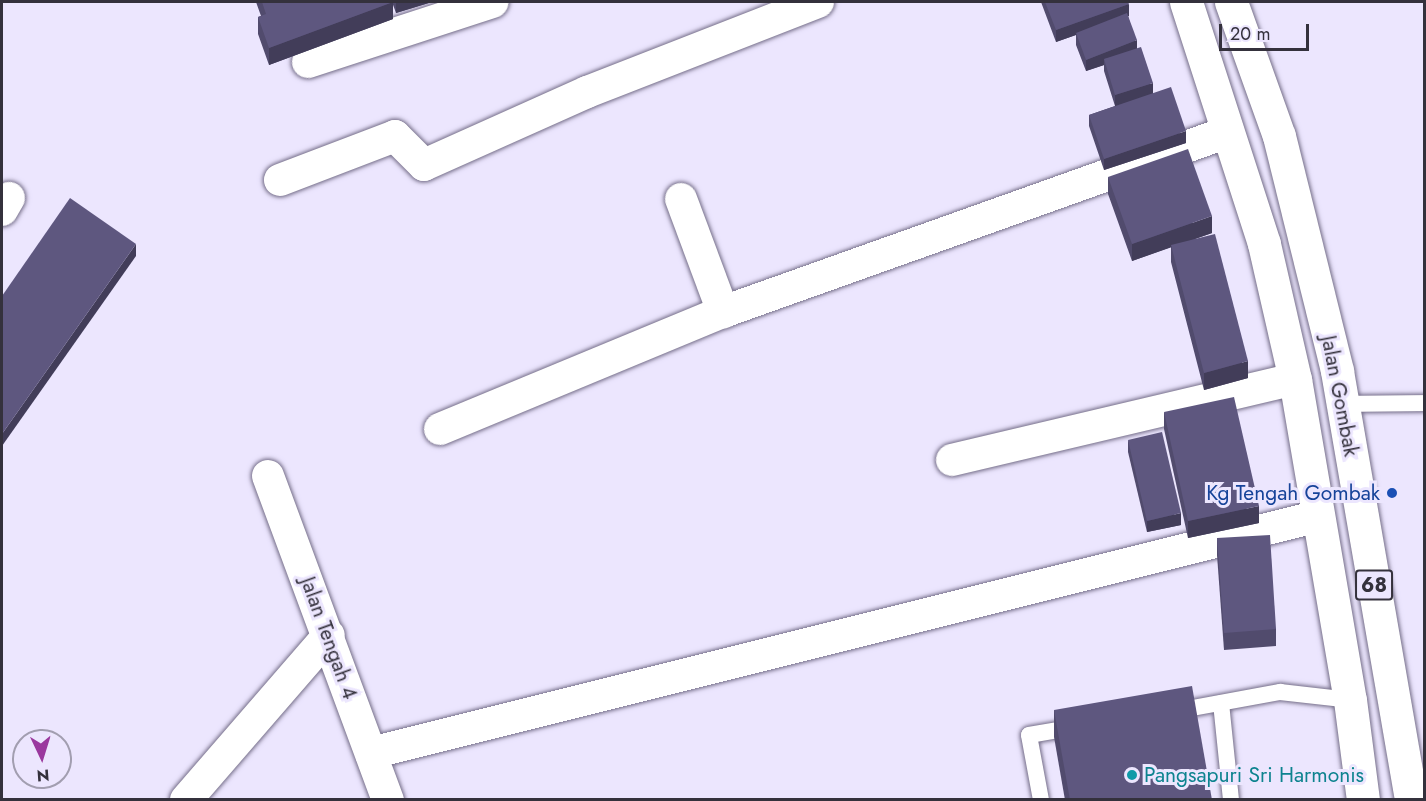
<!DOCTYPE html>
<html>
<head>
<meta charset="utf-8">
<style>
	body { margin:0 }
	#map { position:relative; width:1426px; height:801px; overflow:hidden; background:#ece6fe; font-family:Jost,sans-serif }
	div>[style] { position:absolute }
	.roads { filter:drop-shadow(0 0 2px #756e89) drop-shadow(0 0 2px #756e89) }
	.lane>* { height:16px; margin:-8px; padding:0 8px; transform-origin:8px; border-radius:8px; background:#fff }
	.street>* { height:32px; margin:-16px; padding:0 16px; transform-origin:16px; border-radius:16px; background:#fff }
	.primary>* { height:33px; margin:-16.5px; padding:0 16.5px; transform-origin:16.5px; border-radius:16.5px; background:#fff }
	.wall>* { inset:0; background:#514b6d }
	.shaded-wall>* { inset:0; background:#423d59 }
	.building>* { inset:0; background:#5e577f }
	.dots>* { width:16px; height:16px; translate:-50% -50%; box-sizing:border-box; border:3px solid #ece6fe; border-radius:50% }
	span { translate:-50% -50%; white-space:nowrap; text-align:center; line-height:1.15; -webkit-text-stroke:6px #ece6fe; paint-order:stroke }
	.shield-label span { padding:2px 4px; background:#ece6fe; border:2px solid; border-radius:4px; -webkit-text-stroke-width:0 }
	.shield-label { font-size:20px; color:#34313c; font-weight:700 }
	.street-label { font-size:21px; color:#34313c }
	.transit-label { font-size:21px; color:#164399 }
	.right { translate:-100% -50%; text-align:right }
	.culture-label { font-size:21px; color:#0d838f }
	.left { translate:0 -50%; text-align:left }
	.frame { position:absolute; inset:0; border:3px solid #34313c; pointer-events:none }
	.north { position:absolute; left:12px; top:729px; width:60px; height:60px; box-sizing:border-box; background:#ece6fe; border:2px solid #a29eb0; border-radius:50%; rotate:176deg; font-size:16px; font-weight:700; line-height:24px; text-align:center; color:#34313c }
	.north::after { content:''; display:block; margin:auto; width:21px; height:27px; background:#9a389e; clip-path:polygon(50% 0,100% 100%,50% 72%,0 100%) }
	.scale { position:absolute; left:1219px; top:24px; width:90px; height:27px; box-sizing:border-box; border:3px solid #34313c; border-top:0; padding-left:8px; font-size:18px; line-height:21px; white-space:nowrap; color:#34313c; -webkit-text-stroke:4px #ece6fe; paint-order:stroke }
</style>
</head>
<body>
<div id="map">
	<div class="roads">
		<div class="lane">
			<div style="left:1343px;top:404px;width:81px;rotate:-0.7deg"></div>
			<div style="left:1221px;top:703px;width:98px;rotate:84.1deg"></div>
			<div style="left:1176px;top:711px;width:106px;rotate:-10.4deg"></div>
			<div style="left:1280px;top:692px;width:70px;rotate:6.5deg"></div>
			<div style="left:1041px;top:800px;width:66px;rotate:-100.5deg"></div>
			<div style="left:1029px;top:735px;width:48px;rotate:-9.7deg"></div>
		</div>
		<div class="street">
			<div style="left:308px;top:62px;width:194px;rotate:-18deg"></div>
			<div style="left:280px;top:180px;width:123px;rotate:-20.9deg"></div>
			<div style="left:395px;top:136px;width:41px;rotate:45deg"></div>
			<div style="left:424px;top:165px;width:179px;rotate:-24.1deg"></div>
			<div style="left:587px;top:92px;width:248px;rotate:-21.3deg"></div>
			<div style="left:681px;top:199px;width:121px;rotate:69.6deg"></div>
			<div style="left:2px;top:210px;width:14px;rotate:-60deg"></div>
			<div style="left:440px;top:429px;width:306px;rotate:-22.5deg"></div>
			<div style="left:723px;top:312px;width:536px;rotate:-19.62deg"></div>
			<div style="left:952px;top:460px;width:352px;rotate:-13.3deg"></div>
			<div style="left:268px;top:476px;width:346px;rotate:69.7deg"></div>
			<div style="left:371px;top:753px;width:977px;rotate:-14.04deg"></div>
			<div style="left:186px;top:800px;width:218px;rotate:-49.1deg"></div>
		</div>
		<div class="primary">
			<div style="left:1186px;top:2px;width:254px;rotate:72.1deg"></div>
			<div style="left:1264px;top:244px;width:139px;rotate:77.1deg"></div>
			<div style="left:1295px;top:379px;width:326px;rotate:80.3deg"></div>
			<div style="left:1350px;top:700px;width:101px;rotate:82.6deg"></div>
			<div style="left:1231px;top:2px;width:142px;rotate:70.3deg"></div>
			<div style="left:1279px;top:136px;width:242px;rotate:76.1deg"></div>
			<div style="left:1337px;top:371px;width:435px;rotate:80.2deg"></div>
		</div>
	</div>
	<div class="wall">
		<div style="clip-path:polygon(256px 2px,392px 2px,393px 19px,269px 65px,258px 34px,258px 17px,261px 16px)"></div>
		<div style="clip-path:polygon(392px 2px,432px 2px,396px 13px)"></div>
		<div style="clip-path:polygon(1041px 2px,1128px 2px,1128px 16px,1137px 48px,1153px 93px,1186px 143px,1104px 170px,1089px 126px,1089px 115px,1115px 106px,1104px 71px,1104px 65px,1086px 71px,1076px 45px,1076px 35px,1056px 42px)"></div>
		<div style="clip-path:polygon(1108px 177px,1212px 233px,1195px 239px,1248px 378px,1204px 390px,1171px 262px,1171px 247px,1132px 261px,1108px 194px)"></div>
		<div style="clip-path:polygon(1164px 412px,1259px 523px,1188px 538px,1164px 429px)"></div>
		<div style="clip-path:polygon(1128px 440px,1181px 525px,1147px 532px,1128px 452px)"></div>
		<div style="clip-path:polygon(1217px 538px,1276px 629px,1276px 646px,1224px 650px,1217px 555px)"></div>
		<div style="clip-path:polygon(1054px 710px,1212px 800px,1065px 800px,1054px 737px)"></div>
	</div>
	<div class="shaded-wall">
		<div style="clip-path:polygon(393px 2px,393px 19px,269px 65px,269px 48px)"></div>
		<div style="clip-path:polygon(396px 2px,432px 2px,396px 13px)"></div>
		<div style="clip-path:polygon(1129px 4px,1129px 16px,1056px 42px,1056px 30px)"></div>
		<div style="clip-path:polygon(1137px 40px,1137px 52px,1104px 59px,1104px 65px,1086px 71px,1086px 60px)"></div>
		<div style="clip-path:polygon(1153px 83px,1153px 95px,1115px 107px,1115px 95px)"></div>
		<div style="clip-path:polygon(1186px 131px,1186px 143px,1104px 170px,1104px 159px)"></div>
		<div style="clip-path:polygon(1212px 216px,1212px 233px,1132px 261px,1132px 244px)"></div>
		<div style="clip-path:polygon(136px 244px,136px 256px,2px 446px,2px 434px)"></div>
		<div style="clip-path:polygon(1248px 361px,1248px 378px,1204px 390px,1204px 373px)"></div>
		<div style="clip-path:polygon(1259px 506px,1259px 523px,1188px 538px,1188px 521px)"></div>
		<div style="clip-path:polygon(1181px 513px,1181px 525px,1147px 532px,1147px 521px)"></div>
	</div>
	<div class="building">
		<div style="clip-path:polygon(262px 2px,393px 2px,269px 48px,258px 17px,266px 14px)"></div>
		<div style="clip-path:polygon(1045px 2px,1128px 2px,1129px 4px,1056px 30px)"></div>
		<div style="clip-path:polygon(1127px 13px,1137px 40px,1086px 60px,1076px 33px)"></div>
		<div style="clip-path:polygon(1141px 47px,1153px 83px,1115px 95px,1104px 59px)"></div>
		<div style="clip-path:polygon(1171px 87px,1186px 131px,1104px 159px,1089px 115px)"></div>
		<div style="clip-path:polygon(1188px 149px,1212px 216px,1132px 244px,1108px 177px)"></div>
		<div style="clip-path:polygon(70px 198px,136px 244px,2px 434px,2px 296px)"></div>
		<div style="clip-path:polygon(1215px 234px,1248px 361px,1204px 373px,1171px 245px)"></div>
		<div style="clip-path:polygon(1234px 397px,1259px 506px,1188px 521px,1164px 412px)"></div>
		<div style="clip-path:polygon(1162px 432px,1181px 513px,1147px 521px,1128px 440px)"></div>
		<div style="clip-path:polygon(1270px 535px,1276px 629px,1224px 633px,1217px 538px)"></div>
		<div style="clip-path:polygon(1192px 686px,1212px 800px,1070px 800px,1054px 710px)"></div>
	</div>
	<div class="dots">
		<div style="left:1392px;top:493px;background:#1a4fb4"></div>
		<div style="left:1132px;top:775px;background:#0f9aa8"></div>
	</div>
	<div class="shield-label">
		<span style="left:1374px;top:585px">68</span>
	</div>
	<div class="street-label">
		<span style="left:1340px;top:396px;rotate:79deg">Jalan Gombak</span>
		<span style="left:329px;top:638px;rotate:70deg">Jalan Tengah 4</span>
	</div>
	<div class="transit-label">
		<span class="right" style="left:1380px;top:493px">Kg Tengah Gombak</span>
	</div>
	<div class="culture-label">
		<span class="left" style="left:1144px;top:775px">Pangsapuri Sri Harmonis</span>
	</div>
	<div class="frame"></div>
	<div class="north">N</div>
	<div class="scale">20 m</div>
</div>
</body>
</html>
